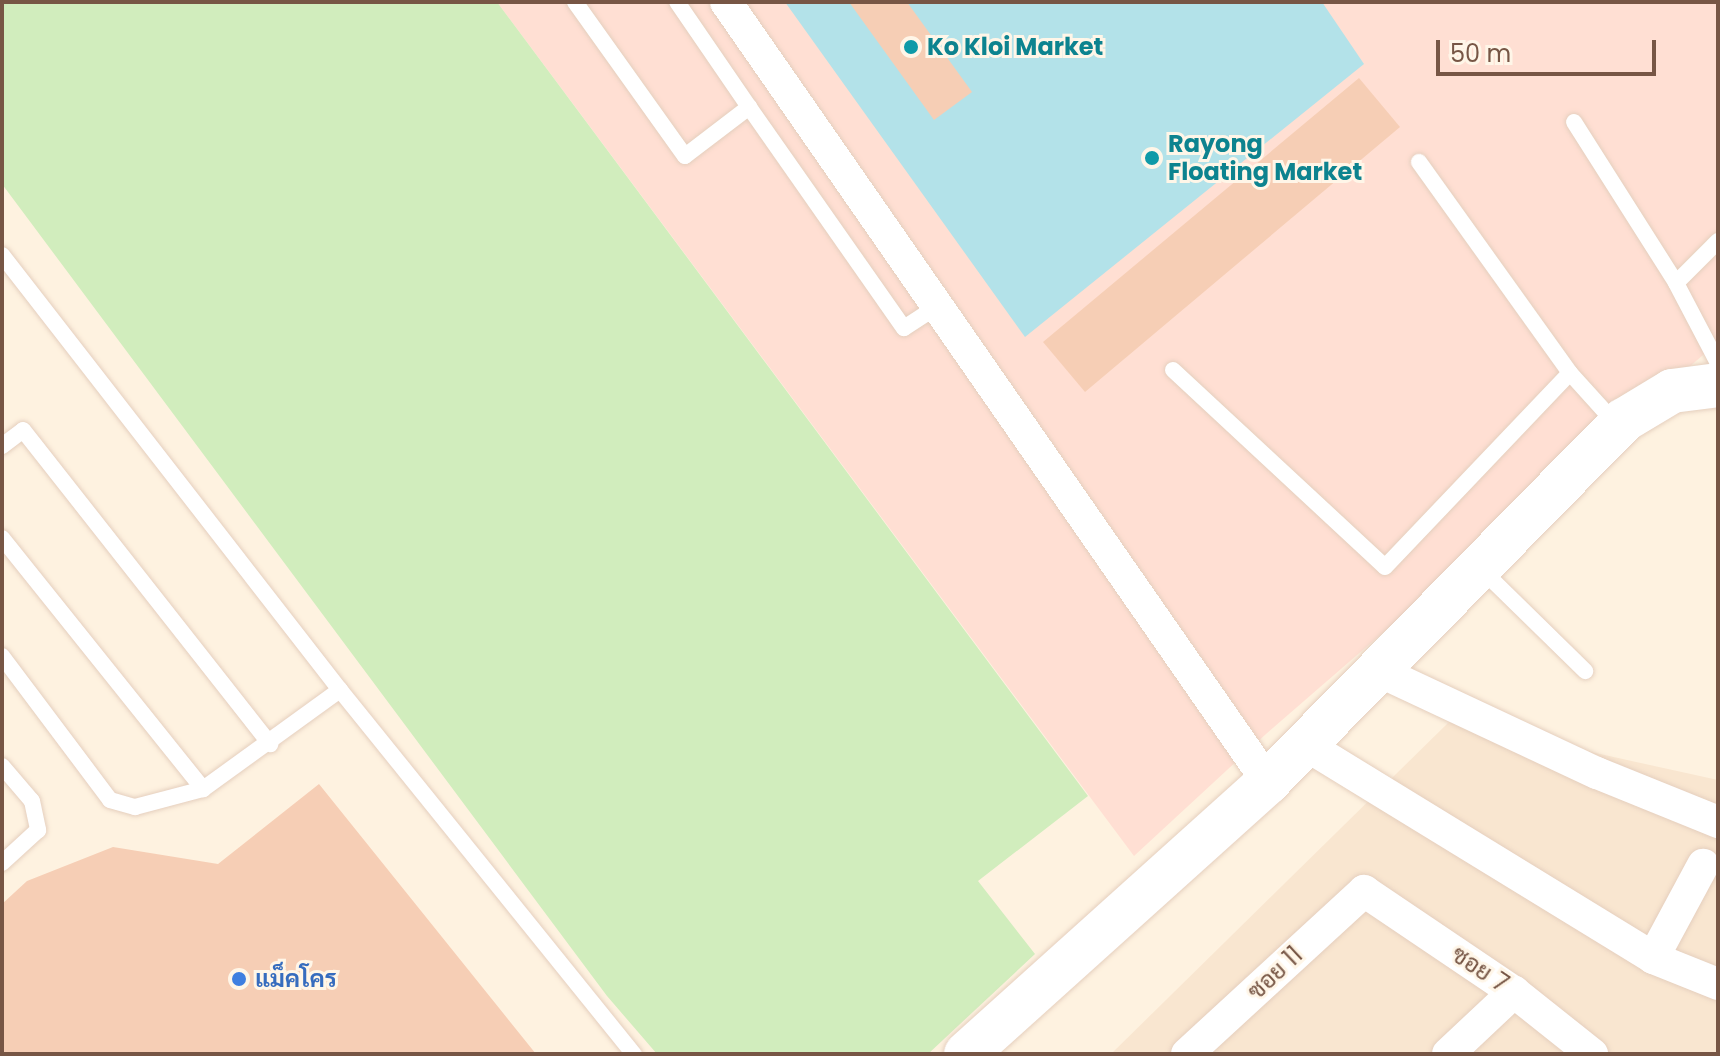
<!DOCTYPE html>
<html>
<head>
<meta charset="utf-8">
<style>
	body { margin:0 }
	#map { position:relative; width:1720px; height:1056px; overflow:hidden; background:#fef2e0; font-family:Poppins,Sarabun,sans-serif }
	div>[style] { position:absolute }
	.residential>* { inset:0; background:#f9e6d0 }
	.commercial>* { inset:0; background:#ffdfd3 }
	.green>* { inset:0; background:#d1edbd }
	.water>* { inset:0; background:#b3e2e9 }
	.building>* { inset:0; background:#f6ceb5 }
	.roads { filter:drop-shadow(0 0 2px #e5cfbe) drop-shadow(0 0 2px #e5cfbe) }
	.lane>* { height:16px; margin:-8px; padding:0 8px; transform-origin:8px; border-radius:8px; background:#fff }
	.street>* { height:32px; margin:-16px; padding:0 16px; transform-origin:16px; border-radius:16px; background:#fff }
	.secondary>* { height:44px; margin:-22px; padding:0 22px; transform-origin:22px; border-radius:22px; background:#fff }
	.dots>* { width:22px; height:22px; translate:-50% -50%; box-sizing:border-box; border:4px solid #fff6e8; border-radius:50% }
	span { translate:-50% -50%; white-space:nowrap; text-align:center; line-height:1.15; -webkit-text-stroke:6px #fff6e8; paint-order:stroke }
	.culture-label { font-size:24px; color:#0d838f; font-weight:700 }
	.left { translate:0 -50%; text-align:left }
	.street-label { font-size:24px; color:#775645 }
	.shop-label { font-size:24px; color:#366cbe; font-weight:700 }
	.frame { position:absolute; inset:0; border:4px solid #775645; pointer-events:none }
	.scale { position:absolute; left:1436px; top:40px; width:220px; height:36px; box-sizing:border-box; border:4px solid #775645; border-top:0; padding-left:10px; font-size:24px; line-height:28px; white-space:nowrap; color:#775645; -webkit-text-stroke:6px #fff6e8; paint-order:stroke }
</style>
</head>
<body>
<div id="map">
	<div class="residential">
		<div style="clip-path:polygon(1450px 721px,1718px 780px,1718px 1054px,1111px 1054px)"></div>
	</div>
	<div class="commercial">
		<div style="clip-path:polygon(497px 2px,1718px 2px,1718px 342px,1266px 734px,1134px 856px)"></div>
	</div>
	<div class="green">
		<div style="clip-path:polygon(2px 2px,497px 2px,1088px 796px,978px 881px,1035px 954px,928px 1054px,657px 1054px,607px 996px,2px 184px)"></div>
	</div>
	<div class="water">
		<div style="clip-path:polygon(785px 2px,1322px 2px,1364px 64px,1025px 337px)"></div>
	</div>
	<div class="building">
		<div style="clip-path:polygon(849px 2px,907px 2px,972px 92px,934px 120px)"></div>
		<div style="clip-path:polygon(1359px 78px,1400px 127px,1085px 392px,1043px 342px)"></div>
		<div style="clip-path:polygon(319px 784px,536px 1054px,2px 1054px,2px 904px,27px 881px,113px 847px,218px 864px)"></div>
	</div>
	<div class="roads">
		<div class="lane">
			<div style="left:575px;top:2px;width:189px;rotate:54.5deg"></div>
			<div style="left:685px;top:156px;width:81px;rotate:-37.4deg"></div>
			<div style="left:749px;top:107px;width:127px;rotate:-124.4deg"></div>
			<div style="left:749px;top:107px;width:270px;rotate:55deg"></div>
			<div style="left:904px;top:328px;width:38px;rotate:-33deg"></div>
			<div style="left:1574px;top:122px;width:191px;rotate:57.6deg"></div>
			<div style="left:1419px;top:162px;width:259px;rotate:54.4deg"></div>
			<div style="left:1718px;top:241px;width:59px;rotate:135deg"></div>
			<div style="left:1676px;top:283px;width:90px;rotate:62.3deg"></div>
			<div style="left:2px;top:255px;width:551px;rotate:52.15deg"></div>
			<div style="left:340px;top:690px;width:468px;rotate:51.1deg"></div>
			<div style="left:1173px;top:370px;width:289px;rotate:42.9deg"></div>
			<div style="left:1385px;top:567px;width:268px;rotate:-46.4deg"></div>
			<div style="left:1570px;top:373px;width:70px;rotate:47.9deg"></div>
			<div style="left:2px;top:446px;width:26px;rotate:-37deg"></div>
			<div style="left:23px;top:430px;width:400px;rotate:51.8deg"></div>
			<div style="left:2px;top:538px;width:322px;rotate:51.3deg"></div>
			<div style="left:1481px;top:569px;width:146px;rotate:44.4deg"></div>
			<div style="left:2px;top:656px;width:180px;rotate:53.1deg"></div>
			<div style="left:110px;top:800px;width:26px;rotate:16deg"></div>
			<div style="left:135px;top:807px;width:70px;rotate:-14.8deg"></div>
			<div style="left:203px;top:789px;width:169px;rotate:-35.9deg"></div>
			<div style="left:2px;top:766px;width:46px;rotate:49.4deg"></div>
			<div style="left:32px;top:801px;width:30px;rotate:78deg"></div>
			<div style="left:38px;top:830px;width:49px;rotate:137.5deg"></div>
		</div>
		<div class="street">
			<div style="left:726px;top:2px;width:950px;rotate:55.21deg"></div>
			<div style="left:1381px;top:672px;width:238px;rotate:25.1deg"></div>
			<div style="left:1597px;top:773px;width:131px;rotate:22deg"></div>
			<div style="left:1306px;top:745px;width:407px;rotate:31.5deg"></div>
			<div style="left:1653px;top:958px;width:70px;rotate:21.8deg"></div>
			<div style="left:1653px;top:958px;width:106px;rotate:-61.7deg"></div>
			<div style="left:1187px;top:1054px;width:241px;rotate:-42.6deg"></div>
			<div style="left:1364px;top:891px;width:181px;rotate:34deg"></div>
			<div style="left:1514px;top:992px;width:100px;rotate:38.5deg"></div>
			<div style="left:1448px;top:1054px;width:91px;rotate:-43.2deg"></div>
		</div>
		<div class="secondary">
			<div style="left:966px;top:1054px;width:406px;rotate:-42deg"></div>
			<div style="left:1268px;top:782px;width:508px;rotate:-45.48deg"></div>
			<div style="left:1624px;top:420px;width:56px;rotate:-31.1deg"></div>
			<div style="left:1672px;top:391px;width:46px;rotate:-7.4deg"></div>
		</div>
	</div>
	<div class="dots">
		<div style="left:911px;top:47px;background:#0f9aa8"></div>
		<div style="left:1152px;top:158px;background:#0f9aa8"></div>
		<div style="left:239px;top:979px;background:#3f7fe0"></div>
	</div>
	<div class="culture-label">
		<span class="left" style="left:927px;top:47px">Ko Kloi Market</span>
		<span class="left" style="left:1168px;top:158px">Rayong<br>Floating Market</span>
	</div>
	<div class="street-label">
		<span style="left:1480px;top:969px;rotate:34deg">ซอย 7</span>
		<span style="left:1275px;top:973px;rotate:-43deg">ซอย 11</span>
	</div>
	<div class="shop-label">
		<span class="left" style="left:255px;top:979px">แม็คโคร</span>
	</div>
	<div class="frame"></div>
	<div class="scale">50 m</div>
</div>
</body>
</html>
